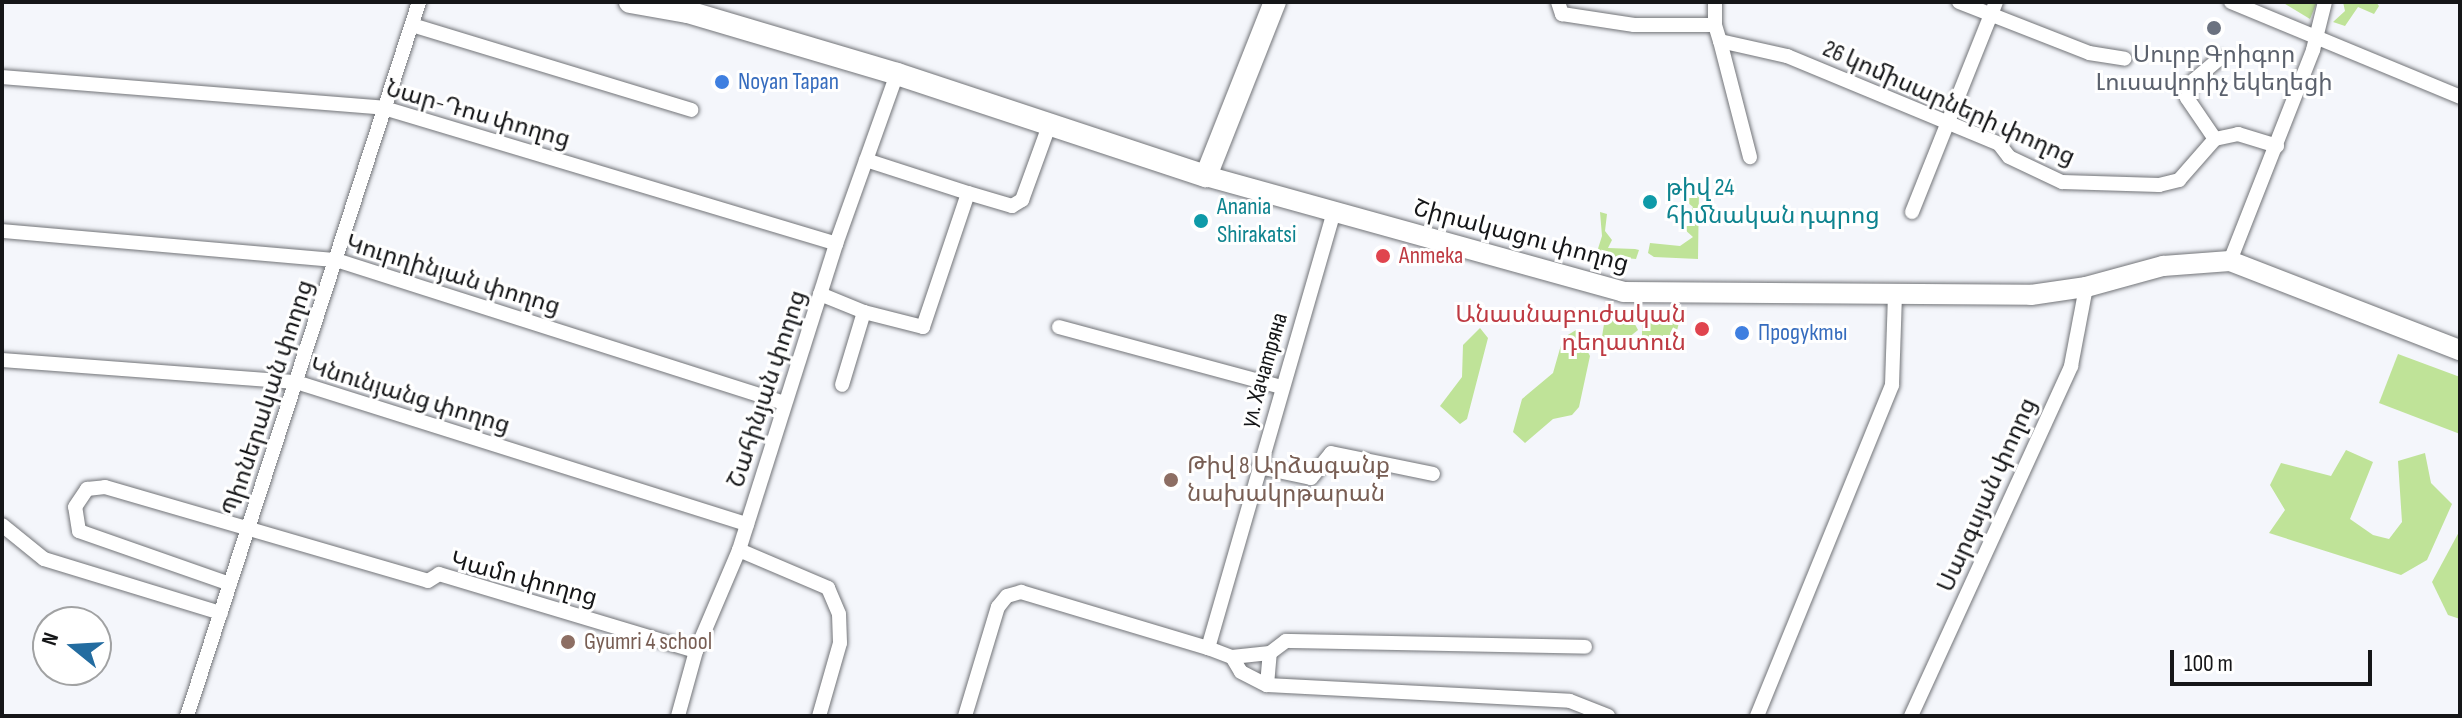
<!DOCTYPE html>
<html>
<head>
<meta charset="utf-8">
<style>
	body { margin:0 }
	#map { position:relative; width:2462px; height:718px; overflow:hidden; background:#f4f6fb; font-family:"Sofia Sans Condensed","Noto Sans Armenian",sans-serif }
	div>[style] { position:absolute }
	.green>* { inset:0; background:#bfe398 }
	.roads { filter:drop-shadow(0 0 2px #727478) drop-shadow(0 0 2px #727478) }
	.minor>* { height:14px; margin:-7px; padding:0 7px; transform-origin:7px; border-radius:7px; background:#fff }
	.secondary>* { height:20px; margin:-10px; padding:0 10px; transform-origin:10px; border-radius:10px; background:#fff }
	.primary>* { height:22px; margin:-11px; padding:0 11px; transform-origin:11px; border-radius:11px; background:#fff }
	.dots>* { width:22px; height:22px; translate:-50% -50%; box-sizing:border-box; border:4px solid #fff; border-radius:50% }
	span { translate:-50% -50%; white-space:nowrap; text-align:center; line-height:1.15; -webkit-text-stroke:6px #fff; paint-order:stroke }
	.worship-label { font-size:24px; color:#5b616d }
	.shop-label { font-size:24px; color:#366cbe }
	.left { translate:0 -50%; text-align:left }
	.street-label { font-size:24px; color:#151618 }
	.culture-label { font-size:24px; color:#0d838f }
	.health-label { font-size:24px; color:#be3a42 }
	.right { translate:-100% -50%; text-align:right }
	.education-label { font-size:24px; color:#785e54 }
	.frame { position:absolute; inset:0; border:4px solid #151618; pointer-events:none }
	.north { position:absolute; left:32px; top:606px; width:80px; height:80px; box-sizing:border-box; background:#fff; border:2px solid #a1a2a3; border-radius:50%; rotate:288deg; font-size:22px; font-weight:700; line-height:32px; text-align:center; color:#151618 }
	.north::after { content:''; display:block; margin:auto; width:28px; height:36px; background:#236ca0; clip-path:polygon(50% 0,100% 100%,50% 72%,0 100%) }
	.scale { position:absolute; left:2170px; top:650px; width:202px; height:36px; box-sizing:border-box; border:4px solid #151618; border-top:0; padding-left:10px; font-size:24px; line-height:28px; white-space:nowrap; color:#151618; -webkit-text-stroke:6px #fff; paint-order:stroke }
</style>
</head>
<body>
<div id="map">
	<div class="green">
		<div style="clip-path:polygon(2282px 2px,2317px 2px,2310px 19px)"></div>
		<div style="clip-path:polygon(2343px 2px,2376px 2px,2379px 6px,2374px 14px,2358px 7px,2345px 26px,2333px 22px,2345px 11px)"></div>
		<div style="clip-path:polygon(1690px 189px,1699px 189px,1698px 259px,1654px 257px,1648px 253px,1650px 243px,1680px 246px,1693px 237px,1683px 228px,1693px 207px,1687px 202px)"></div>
		<div style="clip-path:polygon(1600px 212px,1607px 214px,1605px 231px,1612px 240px,1608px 248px,1635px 249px,1639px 250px,1636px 259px,1596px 255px,1602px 236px)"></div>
		<div style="clip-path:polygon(1673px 309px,1681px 314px,1676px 335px,1642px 337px,1642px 312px,1652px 311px,1661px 319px)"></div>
		<div style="clip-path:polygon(1606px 311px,1629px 313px,1638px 330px,1623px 342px,1602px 337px)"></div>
		<div style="clip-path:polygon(1480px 328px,1488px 338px,1467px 419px,1460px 424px,1440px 406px,1462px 377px,1463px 345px)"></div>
		<div style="clip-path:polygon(1576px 330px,1590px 356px,1579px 407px,1572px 415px,1553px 419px,1525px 443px,1513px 432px,1522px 399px,1553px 373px,1563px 338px)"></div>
		<div style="clip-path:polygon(2398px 354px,2460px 377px,2460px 434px,2379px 403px)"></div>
		<div style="clip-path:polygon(2346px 450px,2373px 462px,2350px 519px,2373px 535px,2389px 539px,2402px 522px,2398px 461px,2425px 453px,2431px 483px,2452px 504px,2427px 560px,2401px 575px,2269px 533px,2285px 510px,2270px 485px,2281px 463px,2331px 476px)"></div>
		<div style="clip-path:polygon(2460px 530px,2460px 619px,2448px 615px,2432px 582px)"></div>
	</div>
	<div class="roads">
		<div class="minor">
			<div style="left:1558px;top:2px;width:13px;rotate:72deg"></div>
			<div style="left:1562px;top:14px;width:73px;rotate:8.7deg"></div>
			<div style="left:1634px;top:25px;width:81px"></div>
			<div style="left:1715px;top:25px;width:17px;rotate:73deg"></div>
			<div style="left:1720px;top:41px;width:69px;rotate:12.6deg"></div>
			<div style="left:1787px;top:56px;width:230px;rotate:22.5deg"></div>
			<div style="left:1999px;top:144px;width:16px;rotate:52deg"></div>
			<div style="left:2009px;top:157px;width:59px;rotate:25.3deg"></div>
			<div style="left:2062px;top:182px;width:97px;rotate:1.8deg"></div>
			<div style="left:2159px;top:185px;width:21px;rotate:-14deg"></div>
			<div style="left:2179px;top:180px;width:55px;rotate:-48.7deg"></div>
			<div style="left:2215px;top:139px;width:24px;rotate:-12deg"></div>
			<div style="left:2238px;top:134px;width:41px;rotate:17.1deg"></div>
			<div style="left:1715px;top:2px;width:23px;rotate:90deg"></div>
			<div style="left:1959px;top:2px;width:140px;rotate:21.4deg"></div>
			<div style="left:2089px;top:53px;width:36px;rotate:9deg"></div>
			<div style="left:2231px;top:2px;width:248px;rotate:22.5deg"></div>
			<div style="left:412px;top:25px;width:292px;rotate:16.9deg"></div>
			<div style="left:1720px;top:41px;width:120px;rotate:75.5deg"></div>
			<div style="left:2px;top:77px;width:383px;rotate:4.6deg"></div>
			<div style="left:384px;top:108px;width:472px;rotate:16.7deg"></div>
			<div style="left:2215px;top:139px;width:50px;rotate:-124.3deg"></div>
			<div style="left:2187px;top:98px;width:19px;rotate:-69deg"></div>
			<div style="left:2194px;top:80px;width:34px;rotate:-40deg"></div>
			<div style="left:866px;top:160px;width:107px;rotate:17.9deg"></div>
			<div style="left:1912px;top:212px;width:226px;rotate:-68.2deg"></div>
			<div style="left:2px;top:231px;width:335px;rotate:5deg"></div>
			<div style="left:336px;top:260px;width:470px;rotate:17.7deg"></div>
			<div style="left:2230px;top:261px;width:227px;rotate:-68.5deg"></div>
			<div style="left:2313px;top:50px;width:49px;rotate:-76deg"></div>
			<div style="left:820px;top:294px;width:48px;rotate:22.2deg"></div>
			<div style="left:864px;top:312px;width:76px;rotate:106.8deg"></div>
			<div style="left:864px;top:312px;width:61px;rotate:14.3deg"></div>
			<div style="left:923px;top:327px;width:141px;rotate:-71.4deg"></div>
			<div style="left:968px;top:193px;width:46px;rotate:16.5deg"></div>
			<div style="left:1012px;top:206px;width:12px;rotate:-31deg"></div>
			<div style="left:1022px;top:200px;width:79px;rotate:-70deg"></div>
			<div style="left:1059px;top:327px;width:231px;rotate:15.1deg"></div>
			<div style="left:2px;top:360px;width:295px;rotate:4.3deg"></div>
			<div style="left:296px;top:382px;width:473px;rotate:17.5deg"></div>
			<div style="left:1259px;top:467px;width:53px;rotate:11.9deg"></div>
			<div style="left:1311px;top:478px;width:32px;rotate:-51deg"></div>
			<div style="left:1331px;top:453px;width:104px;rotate:11.6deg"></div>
			<div style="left:2px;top:525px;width:54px;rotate:39deg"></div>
			<div style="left:44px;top:559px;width:185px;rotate:17deg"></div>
			<div style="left:739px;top:550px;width:97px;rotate:23.1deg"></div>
			<div style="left:828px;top:588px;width:28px;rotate:67deg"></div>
			<div style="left:839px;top:614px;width:29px;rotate:88deg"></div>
			<div style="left:840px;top:643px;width:76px;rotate:106deg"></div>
			<div style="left:230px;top:584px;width:160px;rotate:-160.7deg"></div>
			<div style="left:79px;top:531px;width:24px;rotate:-99deg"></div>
			<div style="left:75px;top:507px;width:22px;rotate:-56deg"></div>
			<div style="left:87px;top:489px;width:18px;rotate:-6deg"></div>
			<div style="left:105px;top:487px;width:336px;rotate:16.2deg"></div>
			<div style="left:428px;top:581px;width:13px;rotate:-32deg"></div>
			<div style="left:439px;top:574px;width:268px;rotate:16.7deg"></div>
			<div style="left:1208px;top:648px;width:26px;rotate:21deg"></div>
			<div style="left:1232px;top:657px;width:38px;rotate:-6deg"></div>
			<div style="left:1232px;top:657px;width:17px;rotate:59deg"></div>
			<div style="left:1241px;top:672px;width:29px;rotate:27deg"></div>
			<div style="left:1267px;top:685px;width:303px;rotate:3deg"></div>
			<div style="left:1570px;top:701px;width:41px;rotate:21.5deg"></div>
			<div style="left:1267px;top:685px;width:32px;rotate:-85deg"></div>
			<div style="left:1270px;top:653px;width:20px;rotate:-37deg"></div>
			<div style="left:1286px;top:641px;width:299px;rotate:1.1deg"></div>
			<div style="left:187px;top:716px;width:751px;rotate:-72deg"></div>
			<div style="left:678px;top:716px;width:67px;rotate:-74.5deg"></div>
			<div style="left:696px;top:651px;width:110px;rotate:-66.9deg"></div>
			<div style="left:739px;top:550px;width:321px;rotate:-72.4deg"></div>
			<div style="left:836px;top:244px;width:181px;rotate:-70.3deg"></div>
			<div style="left:965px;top:716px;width:114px;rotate:-73.2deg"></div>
			<div style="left:998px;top:607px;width:14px;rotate:-51deg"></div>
			<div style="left:1007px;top:596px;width:15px;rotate:-16deg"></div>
			<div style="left:1021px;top:592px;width:195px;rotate:16.7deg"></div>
			<div style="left:1208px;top:648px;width:454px;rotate:-73.9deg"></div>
			<div style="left:1757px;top:716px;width:357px;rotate:-67.8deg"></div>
			<div style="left:1892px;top:385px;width:92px;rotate:-88.1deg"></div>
			<div style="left:1911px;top:716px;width:385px;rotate:-65.4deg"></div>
			<div style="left:2071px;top:366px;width:80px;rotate:-79.2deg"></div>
		</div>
		<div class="secondary">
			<div style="left:1206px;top:176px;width:433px;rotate:15.5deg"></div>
			<div style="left:1623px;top:292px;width:408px;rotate:0.4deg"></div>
			<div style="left:2031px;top:295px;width:56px;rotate:-8.3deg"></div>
			<div style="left:2086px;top:287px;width:80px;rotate:-15.3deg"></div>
			<div style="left:2163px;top:266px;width:67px;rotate:-4.3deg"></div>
			<div style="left:2230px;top:261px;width:247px;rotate:21.2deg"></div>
		</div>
		<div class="primary">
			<div style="left:630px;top:2px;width:59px;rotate:9.8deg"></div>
			<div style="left:688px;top:12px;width:218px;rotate:16.5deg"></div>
			<div style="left:897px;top:74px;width:325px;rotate:18.3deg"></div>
			<div style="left:1206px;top:176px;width:187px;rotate:-68.4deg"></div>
		</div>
	</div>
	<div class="dots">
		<div style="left:2214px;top:28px;background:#6b7280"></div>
		<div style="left:722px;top:82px;background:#3f7fe0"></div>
		<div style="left:1650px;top:202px;background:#0f9aa8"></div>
		<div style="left:1201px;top:221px;background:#0f9aa8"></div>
		<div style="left:1383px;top:256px;background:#e0444e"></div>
		<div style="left:1702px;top:329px;background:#e0444e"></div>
		<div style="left:1742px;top:333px;background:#3f7fe0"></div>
		<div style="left:1171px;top:480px;background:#8d6e63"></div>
		<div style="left:568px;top:642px;background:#8d6e63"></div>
	</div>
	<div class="worship-label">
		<span style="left:2214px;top:69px">Սուրբ Գրիգոր<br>Լուսավորիչ եկեղեցի</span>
	</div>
	<div class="shop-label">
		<span class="left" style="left:738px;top:82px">Noyan Tapan</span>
		<span class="left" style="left:1758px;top:333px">Продукты</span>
	</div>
	<div class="street-label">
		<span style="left:1949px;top:103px;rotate:24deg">26 կոմիսարների փողոց</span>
		<span style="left:478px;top:114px;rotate:16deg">Նար-Դոս փողոց</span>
		<span style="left:1521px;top:236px;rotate:15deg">Շիրակացու փողոց</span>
		<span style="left:453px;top:275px;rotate:17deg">Կուրղինյան փողոց</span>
		<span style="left:1264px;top:370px;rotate:-74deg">ул. Хачатряна</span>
		<span style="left:767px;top:389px;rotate:-72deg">Շահինյան փողոց</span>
		<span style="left:410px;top:396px;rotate:17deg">Կնունյանց փողոց</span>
		<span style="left:268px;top:398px;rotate:-72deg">Պիոներական փողոց</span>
		<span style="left:1987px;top:495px;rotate:-66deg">Սարգսյան փողոց</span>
		<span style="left:524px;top:579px;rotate:15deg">Կամո փողոց</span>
	</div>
	<div class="culture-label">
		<span class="left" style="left:1666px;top:202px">թիվ 24<br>հիմնական դպրոց</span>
		<span class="left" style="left:1217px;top:221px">Anania<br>Shirakatsi</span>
	</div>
	<div class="health-label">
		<span class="left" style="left:1399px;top:256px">Аптека</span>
		<span class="right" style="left:1686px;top:329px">Անասնաբուժական<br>դեղատուն</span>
	</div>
	<div class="education-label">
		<span class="left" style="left:1187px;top:480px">Թիվ 8 Արձագանք<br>նախակրթարան</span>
		<span class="left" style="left:584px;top:642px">Gyumri 4 school</span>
	</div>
	<div class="frame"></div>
	<div class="north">N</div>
	<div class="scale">100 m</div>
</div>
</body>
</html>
